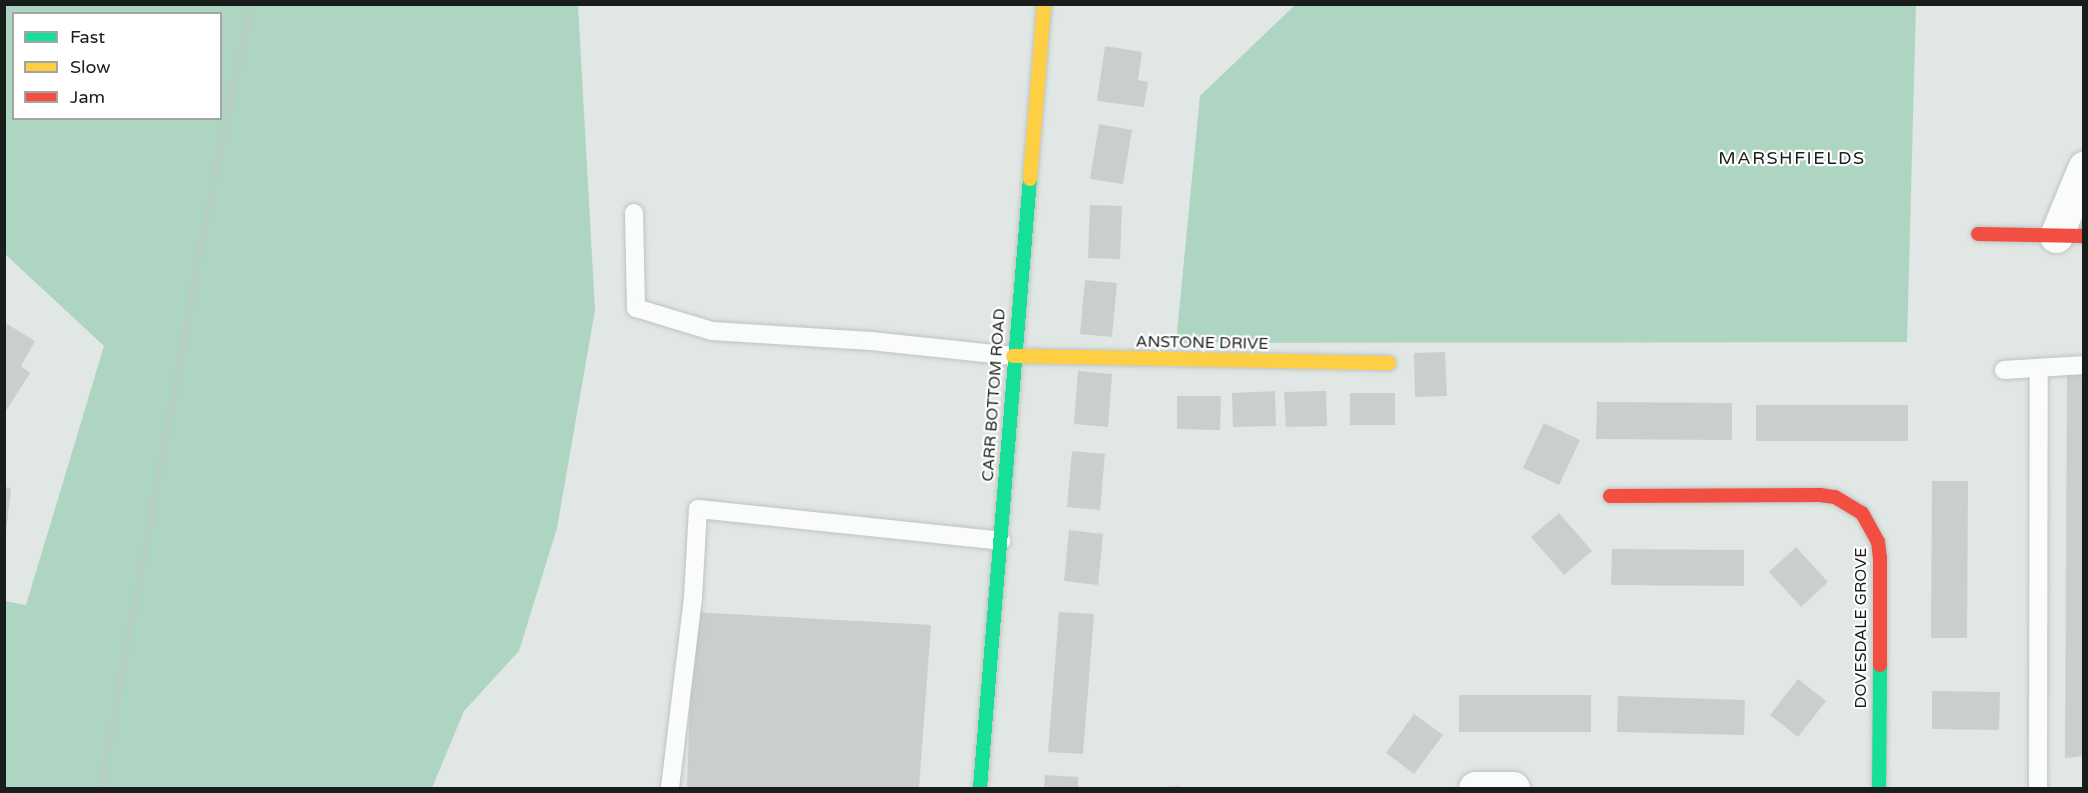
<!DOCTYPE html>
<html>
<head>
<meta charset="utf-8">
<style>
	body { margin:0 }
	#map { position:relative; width:2088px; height:793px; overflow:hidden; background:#e1e7e4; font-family:"Varela Round",sans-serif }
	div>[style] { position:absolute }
	.green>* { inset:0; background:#aed4c2 }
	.building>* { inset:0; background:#cacfcd }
	.path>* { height:4px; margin-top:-2px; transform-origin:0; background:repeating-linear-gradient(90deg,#c4c6c6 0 3px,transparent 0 6px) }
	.roads { filter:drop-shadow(0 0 2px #bfc4c1) drop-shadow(0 0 2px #bfc4c1) }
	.lane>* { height:18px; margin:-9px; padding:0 9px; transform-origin:9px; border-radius:9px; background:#fafbfb }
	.street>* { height:33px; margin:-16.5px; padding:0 16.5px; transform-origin:16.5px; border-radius:16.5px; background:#fafbfb }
	.fast>* { height:14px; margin:-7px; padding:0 7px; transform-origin:7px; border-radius:7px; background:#16e098 }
	.slow>* { height:14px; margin:-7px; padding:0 7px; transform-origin:7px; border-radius:7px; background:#ffcf43 }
	.jam>* { height:14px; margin:-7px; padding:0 7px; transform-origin:7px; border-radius:7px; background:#f24e42 }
	span { translate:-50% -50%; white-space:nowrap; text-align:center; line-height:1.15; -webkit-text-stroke:4.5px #fff; paint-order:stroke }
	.street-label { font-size:16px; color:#191d1b }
	.neighbourhood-label { font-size:18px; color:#191d1b; letter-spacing:1.5px }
	.frame { position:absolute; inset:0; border:6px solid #191d1b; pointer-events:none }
	.legend { position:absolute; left:12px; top:12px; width:210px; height:108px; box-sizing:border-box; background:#fff; border:2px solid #a3a5a4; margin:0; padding:8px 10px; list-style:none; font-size:18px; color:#191d1b }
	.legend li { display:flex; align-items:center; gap:12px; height:30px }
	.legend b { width:30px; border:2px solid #a3a5a4 }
</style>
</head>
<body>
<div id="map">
	<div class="green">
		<div style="clip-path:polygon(evenodd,5px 4px,578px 5px,595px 310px,557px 528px,519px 651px,464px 711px,432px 788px,5px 788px,5px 601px,26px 605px,104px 346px,5px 254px,5px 4px,14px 14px,220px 14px,220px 118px,14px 118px,14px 14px)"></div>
		<div style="clip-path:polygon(1295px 5px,1916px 5px,1907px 342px,1176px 343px,1200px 96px)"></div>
	</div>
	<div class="building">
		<div style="clip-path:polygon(1105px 46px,1142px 52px,1138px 80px,1148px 82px,1144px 107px,1097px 101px)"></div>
		<div style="clip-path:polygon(1099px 124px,1132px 130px,1123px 184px,1090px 179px)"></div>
		<div style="clip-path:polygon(1090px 205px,1122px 206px,1120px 259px,1088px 258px)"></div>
		<div style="clip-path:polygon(1085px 280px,1117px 283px,1112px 337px,1080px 334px)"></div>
		<div style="clip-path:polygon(4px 322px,35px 341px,21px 366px,30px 373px,4px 414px)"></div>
		<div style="clip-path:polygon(1445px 352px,1447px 396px,1415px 397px,1414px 353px)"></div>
		<div style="clip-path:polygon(1078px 371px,1112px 374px,1108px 427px,1074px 424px)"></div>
		<div style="clip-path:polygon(2067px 373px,2084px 373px,2084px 756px,2065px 758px)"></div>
		<div style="clip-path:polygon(1275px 391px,1276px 426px,1233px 427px,1232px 393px)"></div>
		<div style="clip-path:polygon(1326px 391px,1327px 426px,1286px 427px,1284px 392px)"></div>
		<div style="clip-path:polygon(1350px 393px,1395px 393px,1395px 425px,1350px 425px)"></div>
		<div style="clip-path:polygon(1177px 396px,1221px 396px,1220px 430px,1177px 429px)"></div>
		<div style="clip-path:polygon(1597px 402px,1732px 403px,1732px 440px,1596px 439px)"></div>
		<div style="clip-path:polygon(1756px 405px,1908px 405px,1908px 441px,1756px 441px)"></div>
		<div style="clip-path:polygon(1544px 423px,1580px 440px,1559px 485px,1523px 468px)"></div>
		<div style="clip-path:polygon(1072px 451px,1105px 454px,1100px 510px,1067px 507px)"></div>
		<div style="clip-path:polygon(1932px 481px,1968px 481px,1967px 638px,1931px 638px)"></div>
		<div style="clip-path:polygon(4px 487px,11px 488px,6px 533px,4px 533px)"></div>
		<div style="clip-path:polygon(1559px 513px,1592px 551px,1564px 575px,1531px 537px)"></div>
		<div style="clip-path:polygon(1069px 530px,1103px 534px,1098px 585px,1064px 581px)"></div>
		<div style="clip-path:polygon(1796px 547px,1828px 582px,1801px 607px,1769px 572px)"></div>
		<div style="clip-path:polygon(1612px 549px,1744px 550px,1744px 586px,1611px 585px)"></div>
		<div style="clip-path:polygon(693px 612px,931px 625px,919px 788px,687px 787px)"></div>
		<div style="clip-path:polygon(1059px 612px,1094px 614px,1083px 754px,1048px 752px)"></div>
		<div style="clip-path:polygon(1798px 679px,1826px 701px,1798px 737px,1770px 715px)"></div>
		<div style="clip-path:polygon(1932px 691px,2000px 692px,1999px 730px,1932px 729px)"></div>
		<div style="clip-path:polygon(1459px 695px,1591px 695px,1591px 732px,1459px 732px)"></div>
		<div style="clip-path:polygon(1618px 696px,1745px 700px,1744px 735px,1617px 732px)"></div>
		<div style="clip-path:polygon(1414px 714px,1443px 735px,1414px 774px,1386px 753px)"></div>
		<div style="clip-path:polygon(1045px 775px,1078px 777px,1078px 788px,1044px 788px)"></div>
		<div style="clip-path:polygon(1180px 786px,1180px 788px,1164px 788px,1163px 787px)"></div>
	</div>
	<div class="path">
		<div style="left:101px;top:788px;width:567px;rotate:-79.54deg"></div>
		<div style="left:204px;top:230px;width:231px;rotate:-78.3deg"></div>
	</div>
	<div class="roads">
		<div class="lane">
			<div style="left:634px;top:213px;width:95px;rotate:88.8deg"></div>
			<div style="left:636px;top:308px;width:79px;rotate:16.8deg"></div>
			<div style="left:712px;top:331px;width:159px;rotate:3.6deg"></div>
			<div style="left:871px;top:341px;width:143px;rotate:6deg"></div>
			<div style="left:2004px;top:370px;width:80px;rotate:-3.6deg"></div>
			<div style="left:670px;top:788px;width:191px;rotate:-83.1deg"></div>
			<div style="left:693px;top:598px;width:89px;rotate:-86.8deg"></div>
			<div style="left:698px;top:509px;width:305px;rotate:6deg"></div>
			<div style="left:2038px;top:788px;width:420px;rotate:-89.9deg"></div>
		</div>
		<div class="street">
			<div style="left:2056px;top:236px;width:74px;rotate:-67.6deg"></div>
			<div style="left:1475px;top:788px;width:38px"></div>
		</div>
		<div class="fast">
			<div style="left:980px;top:788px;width:611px;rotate:-85.31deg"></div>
			<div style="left:1879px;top:788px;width:123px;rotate:-89.5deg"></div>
		</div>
		<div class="slow">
			<div style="left:1030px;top:179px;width:176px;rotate:-85.4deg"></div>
			<div style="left:1013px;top:356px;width:376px;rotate:1.1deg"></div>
		</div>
		<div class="jam">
			<div style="left:1978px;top:234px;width:106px;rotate:1.1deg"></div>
			<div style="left:1610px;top:496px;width:210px;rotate:-0.3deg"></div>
			<div style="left:1820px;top:495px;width:15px;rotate:8deg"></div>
			<div style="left:1835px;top:497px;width:31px;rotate:31deg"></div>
			<div style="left:1862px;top:513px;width:33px;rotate:61deg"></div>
			<div style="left:1878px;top:542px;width:16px;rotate:83deg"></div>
			<div style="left:1880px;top:558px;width:107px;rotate:90deg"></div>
		</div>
	</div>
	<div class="street-label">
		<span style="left:1202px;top:343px;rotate:1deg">ANSTONE DRIVE</span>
		<span style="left:994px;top:395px;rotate:-86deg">CARR BOTTOM ROAD</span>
		<span style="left:1861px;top:628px;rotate:-90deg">DOVESDALE GROVE</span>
	</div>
	<div class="neighbourhood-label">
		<span style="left:1792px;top:158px">MARSHFIELDS</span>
	</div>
	<div class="frame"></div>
	<ul class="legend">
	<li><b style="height:8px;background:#16e098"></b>Fast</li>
	<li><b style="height:8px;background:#ffcf43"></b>Slow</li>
	<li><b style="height:8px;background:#f24e42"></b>Jam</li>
	</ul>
</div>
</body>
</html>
